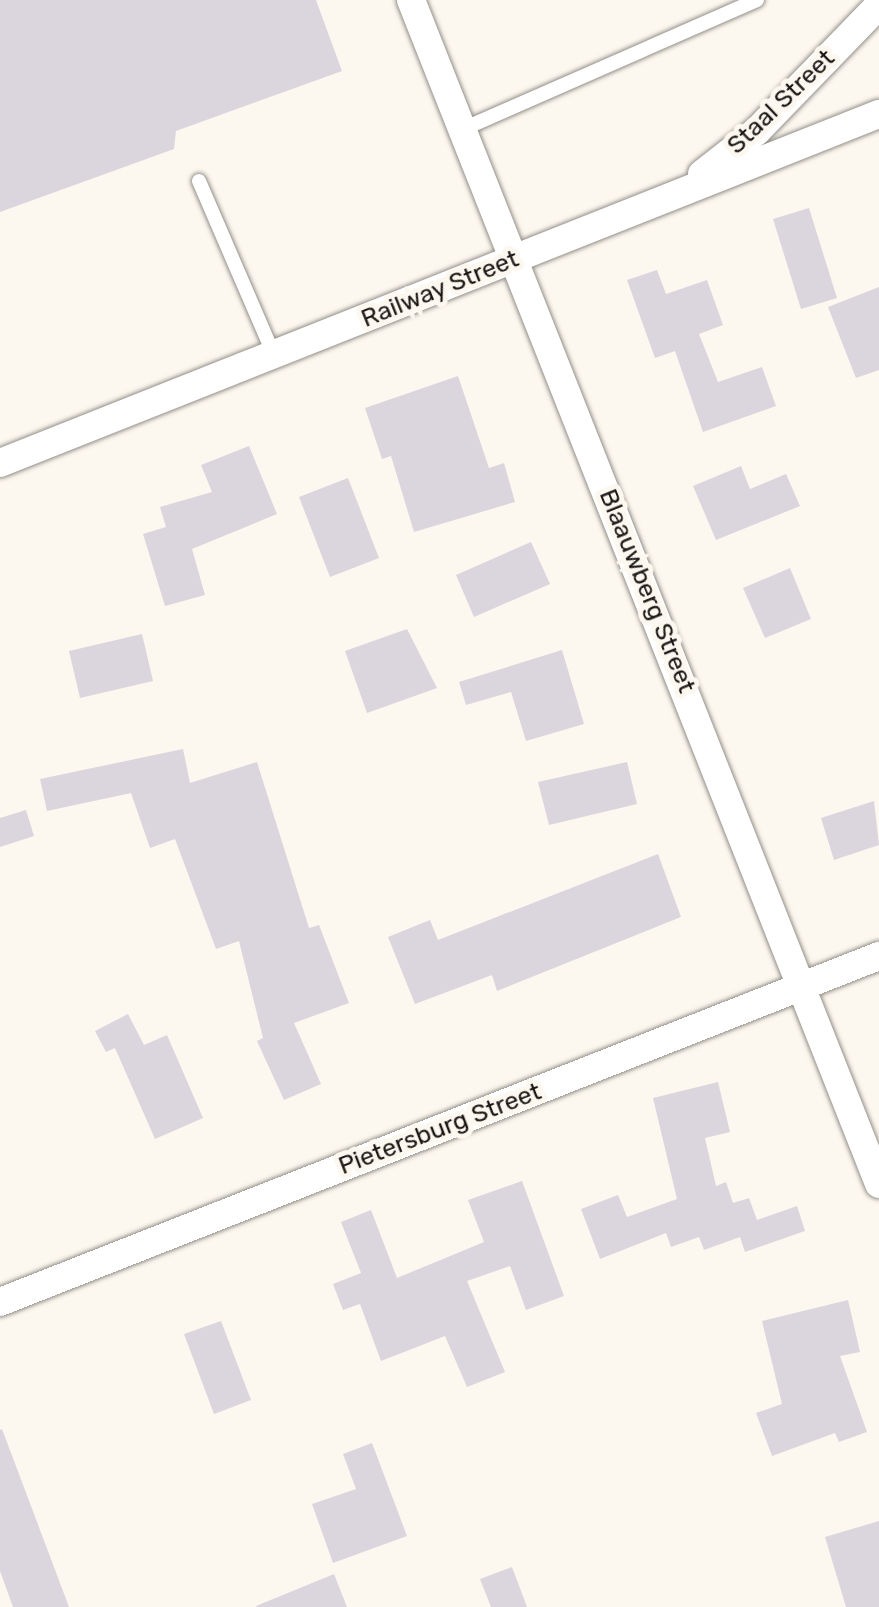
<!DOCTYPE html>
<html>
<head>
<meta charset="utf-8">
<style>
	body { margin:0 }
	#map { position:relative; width:879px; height:1607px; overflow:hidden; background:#fcf7ef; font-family:Rubik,sans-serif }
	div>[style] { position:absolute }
	.building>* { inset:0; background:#dbd6dd }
	.roads { filter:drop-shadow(0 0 2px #938f88) drop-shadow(0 0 2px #938f88) }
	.service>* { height:14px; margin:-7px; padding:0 7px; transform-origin:7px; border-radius:7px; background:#fff }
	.minor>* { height:28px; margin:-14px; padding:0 14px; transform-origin:14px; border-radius:14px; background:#fff }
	span { translate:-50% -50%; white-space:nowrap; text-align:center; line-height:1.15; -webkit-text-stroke:10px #fcf7ef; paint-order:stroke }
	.street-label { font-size:25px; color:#1a1816 }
</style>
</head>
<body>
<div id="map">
	<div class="building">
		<div style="clip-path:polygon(0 0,316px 0,342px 71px,176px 131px,174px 149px,0 212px)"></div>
		<div style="clip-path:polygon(809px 208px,837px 298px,801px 309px,773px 219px)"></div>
		<div style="clip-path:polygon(657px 270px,666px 294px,707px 280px,723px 325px,699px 334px,718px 382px,762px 367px,776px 406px,703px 432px,675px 351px,655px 358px,627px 280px)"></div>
		<div style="clip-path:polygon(879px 287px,879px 370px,856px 378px,828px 307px)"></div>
		<div style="clip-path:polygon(458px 376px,489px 468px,504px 463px,515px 502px,414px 532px,391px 456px,382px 459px,365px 408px)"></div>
		<div style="clip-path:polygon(249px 446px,277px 514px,192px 549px,205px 595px,165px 606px,143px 534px,166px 527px,160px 507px,212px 492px,201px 465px)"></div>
		<div style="clip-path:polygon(741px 466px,750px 489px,786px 474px,800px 506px,716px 540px,693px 486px)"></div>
		<div style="clip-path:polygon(348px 478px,379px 558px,330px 577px,299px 497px)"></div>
		<div style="clip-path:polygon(531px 542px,550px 584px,474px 617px,456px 575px)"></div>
		<div style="clip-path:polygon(790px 568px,811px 619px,765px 638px,743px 588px)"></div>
		<div style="clip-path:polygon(407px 629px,437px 688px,367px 713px,345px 651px)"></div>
		<div style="clip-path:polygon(142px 634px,153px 681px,80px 698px,69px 651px)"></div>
		<div style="clip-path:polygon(562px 650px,584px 724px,526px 741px,511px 692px,466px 705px,459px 682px)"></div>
		<div style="clip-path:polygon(183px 749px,190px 783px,257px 762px,309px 928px,319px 925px,349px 1003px,294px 1023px,321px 1084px,284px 1100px,257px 1041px,263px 1038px,239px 941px,216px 949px,175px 839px,150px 848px,131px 793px,47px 811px,40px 779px)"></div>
		<div style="clip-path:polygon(627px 762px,637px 804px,549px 825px,538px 782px)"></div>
		<div style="clip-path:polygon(874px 801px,879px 845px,834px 860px,821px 818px)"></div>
		<div style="clip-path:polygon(26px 810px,34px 836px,0 847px,0 818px)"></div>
		<div style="clip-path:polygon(658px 854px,681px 917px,497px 991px,492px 975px,415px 1004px,388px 937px,430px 920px,438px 940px)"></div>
		<div style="clip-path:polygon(128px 1014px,144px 1045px,167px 1035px,203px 1118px,155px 1139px,115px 1048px,106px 1052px,95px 1031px)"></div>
		<div style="clip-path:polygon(718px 1082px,730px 1132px,705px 1138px,716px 1186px,726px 1182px,733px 1203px,749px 1198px,757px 1220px,797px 1206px,805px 1231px,745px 1252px,740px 1237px,704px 1250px,699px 1237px,671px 1247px,666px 1233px,600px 1259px,581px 1209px,618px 1195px,627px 1217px,677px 1199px,653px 1098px)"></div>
		<div style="clip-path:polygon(522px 1181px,564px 1296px,526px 1310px,510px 1266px,467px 1281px,505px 1372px,467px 1387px,445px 1336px,381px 1361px,360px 1304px,343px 1310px,333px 1284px,361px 1273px,341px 1222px,371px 1210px,397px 1278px,484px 1242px,468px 1200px)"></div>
		<div style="clip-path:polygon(848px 1300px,860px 1352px,840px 1356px,867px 1432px,839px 1442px,835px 1433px,772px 1456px,756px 1413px,782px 1404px,762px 1321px)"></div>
		<div style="clip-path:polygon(221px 1321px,251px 1400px,214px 1414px,184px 1334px)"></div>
		<div style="clip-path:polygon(0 1430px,2px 1429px,69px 1607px,13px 1607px,0 1571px)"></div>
		<div style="clip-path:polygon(372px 1443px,407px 1536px,333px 1563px,312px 1504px,356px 1489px,343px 1454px)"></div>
		<div style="clip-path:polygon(879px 1521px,879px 1607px,846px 1607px,825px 1537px)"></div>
		<div style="clip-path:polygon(512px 1567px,527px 1607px,491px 1607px,480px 1579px)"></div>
		<div style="clip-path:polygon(334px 1574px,347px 1607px,256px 1607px,256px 1606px)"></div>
	</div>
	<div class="roads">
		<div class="service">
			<div style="left:463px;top:129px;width:321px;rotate:-23.7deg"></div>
			<div style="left:199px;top:181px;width:189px;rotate:66.7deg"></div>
		</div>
		<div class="minor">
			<div style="left:411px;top:0;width:1273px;rotate:68.43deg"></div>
			<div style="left:702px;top:174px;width:70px;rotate:-38deg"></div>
			<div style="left:757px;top:131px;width:175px;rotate:-45.9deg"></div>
			<div style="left:0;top:463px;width:946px;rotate:-21.66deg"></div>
			<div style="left:0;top:1302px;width:945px;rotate:-21.49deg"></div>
		</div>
	</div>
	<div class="street-label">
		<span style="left:781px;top:102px;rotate:-44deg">Staal Street</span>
		<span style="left:440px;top:289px;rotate:-22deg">Railway Street</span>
		<span style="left:647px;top:591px;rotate:68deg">Blaauwberg Street</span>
		<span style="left:440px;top:1129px;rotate:-21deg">Pietersburg Street</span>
	</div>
</div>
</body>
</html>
